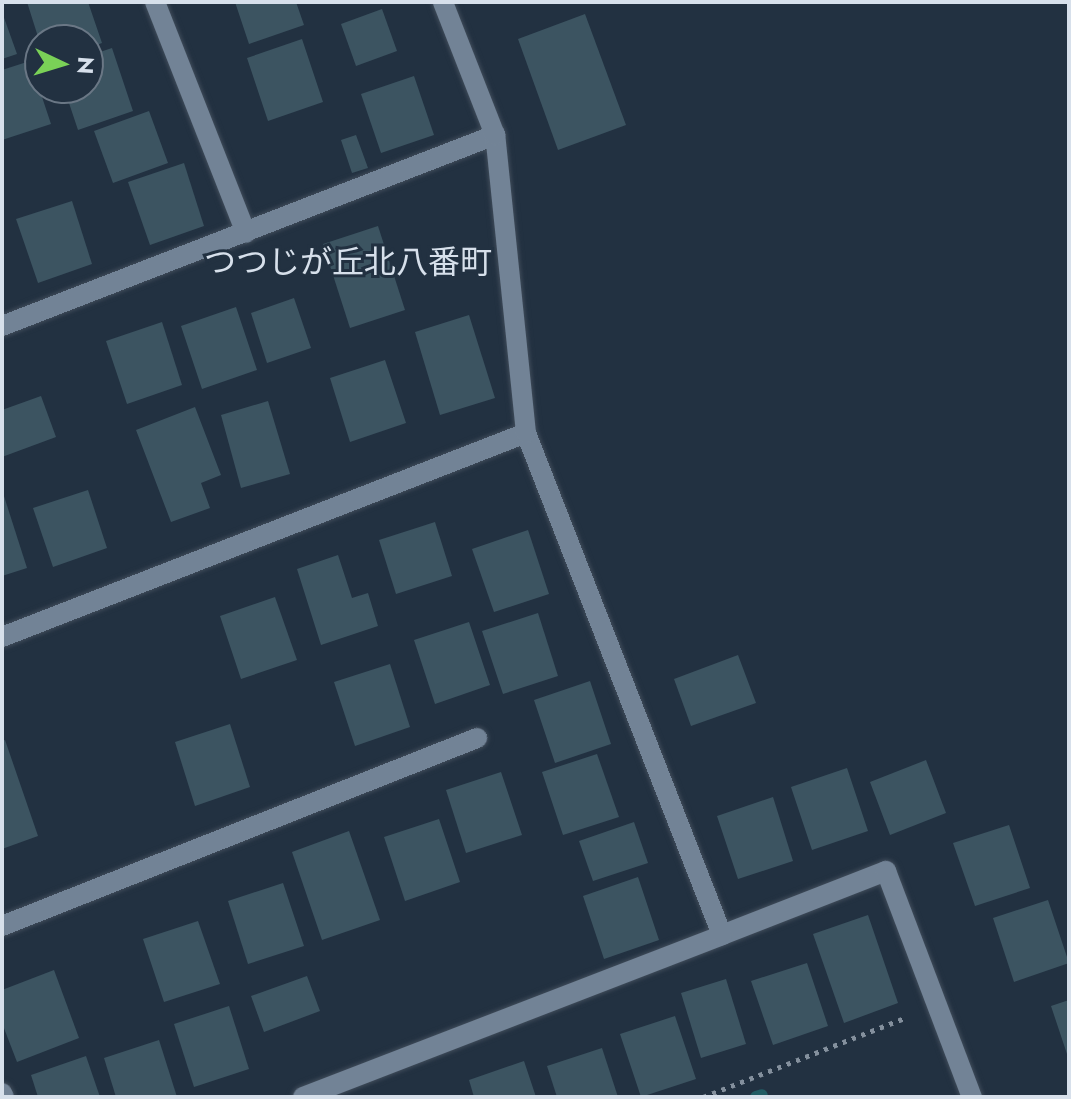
<!DOCTYPE html>
<html>
<head>
<meta charset="utf-8">
<style>
	body { margin:0 }
	#map { position:relative; width:1071px; height:1099px; overflow:hidden; background:#223141; font-family:Jost,"Noto Sans JP",sans-serif }
	div>[style] { position:absolute }
	.stream>* { height:12px; margin:-6px; padding:0 6px; transform-origin:6px; border-radius:6px; background:#215c64 }
	.building>* { inset:0; background:#3c5461 }
	.path>* { height:5px; margin-top:-2.5px; transform-origin:0; background:repeating-linear-gradient(90deg,#84909d 0 4px,transparent 0 10px) }
	.roads { filter:drop-shadow(0 0 2px #404c5a) drop-shadow(0 0 2px #404c5a) }
	.street>* { height:20px; margin:-10px; padding:0 10px; transform-origin:10px; border-radius:10px; background:#728396 }
	span { translate:-50% -50%; white-space:nowrap; text-align:center; line-height:1.15; -webkit-text-stroke:6px #223141; paint-order:stroke }
	.quarter-label { font-size:32px; color:#d7e0eb }
	.frame { position:absolute; inset:0; border:4px solid #d7e0eb; pointer-events:none }
	.north { position:absolute; left:24px; top:24px; width:80px; height:80px; box-sizing:border-box; background:#223141; border:2px solid #6a7785; border-radius:50%; rotate:94deg; font-size:22px; font-weight:700; line-height:32px; text-align:center; color:#d7e0eb }
	.north::after { content:''; display:block; margin:auto; width:28px; height:36px; background:#7ad157; clip-path:polygon(50% 0,100% 100%,50% 72%,0 100%) }
</style>
</head>
<body>
<div id="map">
	<div class="stream">
		<div style="left:756px;top:1097px;width:6px;rotate:-18deg"></div>
	</div>
	<div class="building">
		<div style="clip-path:polygon(27px 2px,88px 2px,102px 43px,88px 48px,88px 40px,39px 40px)"></div>
		<div style="clip-path:polygon(235px 2px,296px 2px,304px 25px,249px 44px)"></div>
		<div style="clip-path:polygon(382px 9px,397px 51px,356px 66px,341px 24px)"></div>
		<div style="clip-path:polygon(2px 12px,17px 54px,2px 59px)"></div>
		<div style="clip-path:polygon(585px 14px,626px 125px,558px 150px,518px 39px)"></div>
		<div style="clip-path:polygon(302px 39px,323px 102px,268px 121px,247px 58px)"></div>
		<div style="clip-path:polygon(112px 48px,133px 111px,78px 130px,64px 88px,88px 88px,88px 56px)"></div>
		<div style="clip-path:polygon(30px 61px,51px 124px,2px 140px,2px 70px)"></div>
		<div style="clip-path:polygon(414px 76px,434px 135px,381px 153px,361px 94px)"></div>
		<div style="clip-path:polygon(149px 111px,168px 163px,113px 183px,94px 131px)"></div>
		<div style="clip-path:polygon(356px 135px,368px 168px,352px 173px,341px 140px)"></div>
		<div style="clip-path:polygon(184px 163px,204px 226px,150px 245px,128px 182px)"></div>
		<div style="clip-path:polygon(72px 201px,92px 264px,38px 283px,16px 219px)"></div>
		<div style="clip-path:polygon(378px 226px,405px 310px,350px 328px,323px 244px)"></div>
		<div style="clip-path:polygon(294px 298px,311px 348px,267px 363px,251px 313px)"></div>
		<div style="clip-path:polygon(236px 307px,257px 370px,202px 389px,181px 326px)"></div>
		<div style="clip-path:polygon(469px 315px,495px 398px,440px 415px,415px 332px)"></div>
		<div style="clip-path:polygon(162px 322px,182px 385px,127px 404px,106px 341px)"></div>
		<div style="clip-path:polygon(385px 360px,406px 423px,350px 442px,330px 378px)"></div>
		<div style="clip-path:polygon(41px 396px,56px 437px,2px 457px,2px 410px)"></div>
		<div style="clip-path:polygon(268px 401px,290px 474px,241px 488px,221px 415px)"></div>
		<div style="clip-path:polygon(195px 407px,221px 475px,201px 483px,210px 508px,171px 522px,136px 430px)"></div>
		<div style="clip-path:polygon(88px 490px,107px 548px,53px 567px,33px 508px)"></div>
		<div style="clip-path:polygon(3px 493px,27px 568px,2px 576px,2px 494px)"></div>
		<div style="clip-path:polygon(435px 522px,452px 576px,396px 594px,379px 540px)"></div>
		<div style="clip-path:polygon(528px 530px,549px 594px,494px 612px,472px 549px)"></div>
		<div style="clip-path:polygon(338px 555px,352px 598px,368px 593px,378px 626px,321px 645px,297px 569px)"></div>
		<div style="clip-path:polygon(275px 597px,297px 660px,241px 679px,220px 616px)"></div>
		<div style="clip-path:polygon(538px 613px,558px 676px,503px 694px,482px 631px)"></div>
		<div style="clip-path:polygon(469px 622px,490px 685px,435px 704px,414px 640px)"></div>
		<div style="clip-path:polygon(738px 655px,756px 703px,691px 726px,674px 679px)"></div>
		<div style="clip-path:polygon(390px 664px,410px 727px,355px 746px,334px 682px)"></div>
		<div style="clip-path:polygon(590px 681px,611px 744px,555px 763px,534px 700px)"></div>
		<div style="clip-path:polygon(230px 724px,250px 787px,195px 806px,175px 742px)"></div>
		<div style="clip-path:polygon(5px 740px,38px 836px,2px 849px,2px 741px)"></div>
		<div style="clip-path:polygon(597px 754px,619px 817px,563px 835px,542px 772px)"></div>
		<div style="clip-path:polygon(926px 760px,946px 813px,890px 835px,870px 782px)"></div>
		<div style="clip-path:polygon(847px 768px,868px 831px,812px 850px,791px 787px)"></div>
		<div style="clip-path:polygon(501px 772px,522px 835px,466px 853px,446px 790px)"></div>
		<div style="clip-path:polygon(773px 797px,793px 861px,738px 879px,717px 816px)"></div>
		<div style="clip-path:polygon(439px 819px,460px 882px,405px 901px,384px 837px)"></div>
		<div style="clip-path:polygon(634px 822px,648px 863px,593px 881px,579px 841px)"></div>
		<div style="clip-path:polygon(1009px 825px,1030px 888px,975px 906px,953px 843px)"></div>
		<div style="clip-path:polygon(349px 831px,380px 920px,322px 940px,292px 852px)"></div>
		<div style="clip-path:polygon(638px 877px,659px 940px,604px 959px,583px 896px)"></div>
		<div style="clip-path:polygon(283px 883px,304px 946px,248px 964px,228px 901px)"></div>
		<div style="clip-path:polygon(1048px 900px,1069px 963px,1014px 982px,993px 918px)"></div>
		<div style="clip-path:polygon(868px 915px,898px 1003px,844px 1023px,813px 934px)"></div>
		<div style="clip-path:polygon(198px 921px,220px 984px,164px 1002px,143px 939px)"></div>
		<div style="clip-path:polygon(807px 963px,828px 1026px,773px 1045px,751px 981px)"></div>
		<div style="clip-path:polygon(54px 970px,79px 1038px,17px 1062px,2px 1023px,2px 990px)"></div>
		<div style="clip-path:polygon(307px 976px,320px 1011px,264px 1032px,251px 996px)"></div>
		<div style="clip-path:polygon(726px 979px,746px 1044px,701px 1058px,681px 993px)"></div>
		<div style="clip-path:polygon(1069px 1000px,1069px 1057px,1068px 1057px,1051px 1006px)"></div>
		<div style="clip-path:polygon(229px 1006px,249px 1069px,194px 1087px,174px 1024px)"></div>
		<div style="clip-path:polygon(675px 1016px,696px 1079px,641px 1097px,620px 1034px)"></div>
		<div style="clip-path:polygon(159px 1040px,177px 1097px,116px 1097px,104px 1058px)"></div>
		<div style="clip-path:polygon(602px 1048px,618px 1097px,557px 1097px,547px 1066px)"></div>
		<div style="clip-path:polygon(86px 1056px,100px 1097px,38px 1097px,31px 1075px)"></div>
		<div style="clip-path:polygon(524px 1061px,536px 1097px,474px 1097px,469px 1080px)"></div>
	</div>
	<div class="path">
		<div style="left:703px;top:1097px;width:219px;rotate:-21.4deg"></div>
	</div>
	<div class="roads">
		<div class="street">
			<div style="left:155px;top:2px;width:248px;rotate:68.5deg"></div>
			<div style="left:2px;top:326px;width:529px;rotate:-21.18deg"></div>
			<div style="left:2px;top:637px;width:562px;rotate:-21.27deg"></div>
			<div style="left:2px;top:926px;width:511px;rotate:-21.59deg"></div>
			<div style="left:722px;top:935px;width:176px;rotate:-21.3deg"></div>
			<div style="left:886px;top:871px;width:242px;rotate:69.2deg"></div>
			<div style="left:2px;top:1093px;width:4px;rotate:63deg"></div>
			<div style="left:303px;top:1097px;width:449px;rotate:-21.1deg"></div>
			<div style="left:722px;top:935px;width:539px;rotate:-111.33deg"></div>
			<div style="left:526px;top:433px;width:300px;rotate:-95.9deg"></div>
			<div style="left:495px;top:135px;width:143px;rotate:-111.4deg"></div>
		</div>
	</div>
	<div class="quarter-label">
		<span style="left:348px;top:262px">つつじが丘北八番町</span>
	</div>
	<div class="frame"></div>
	<div class="north">N</div>
</div>
</body>
</html>
